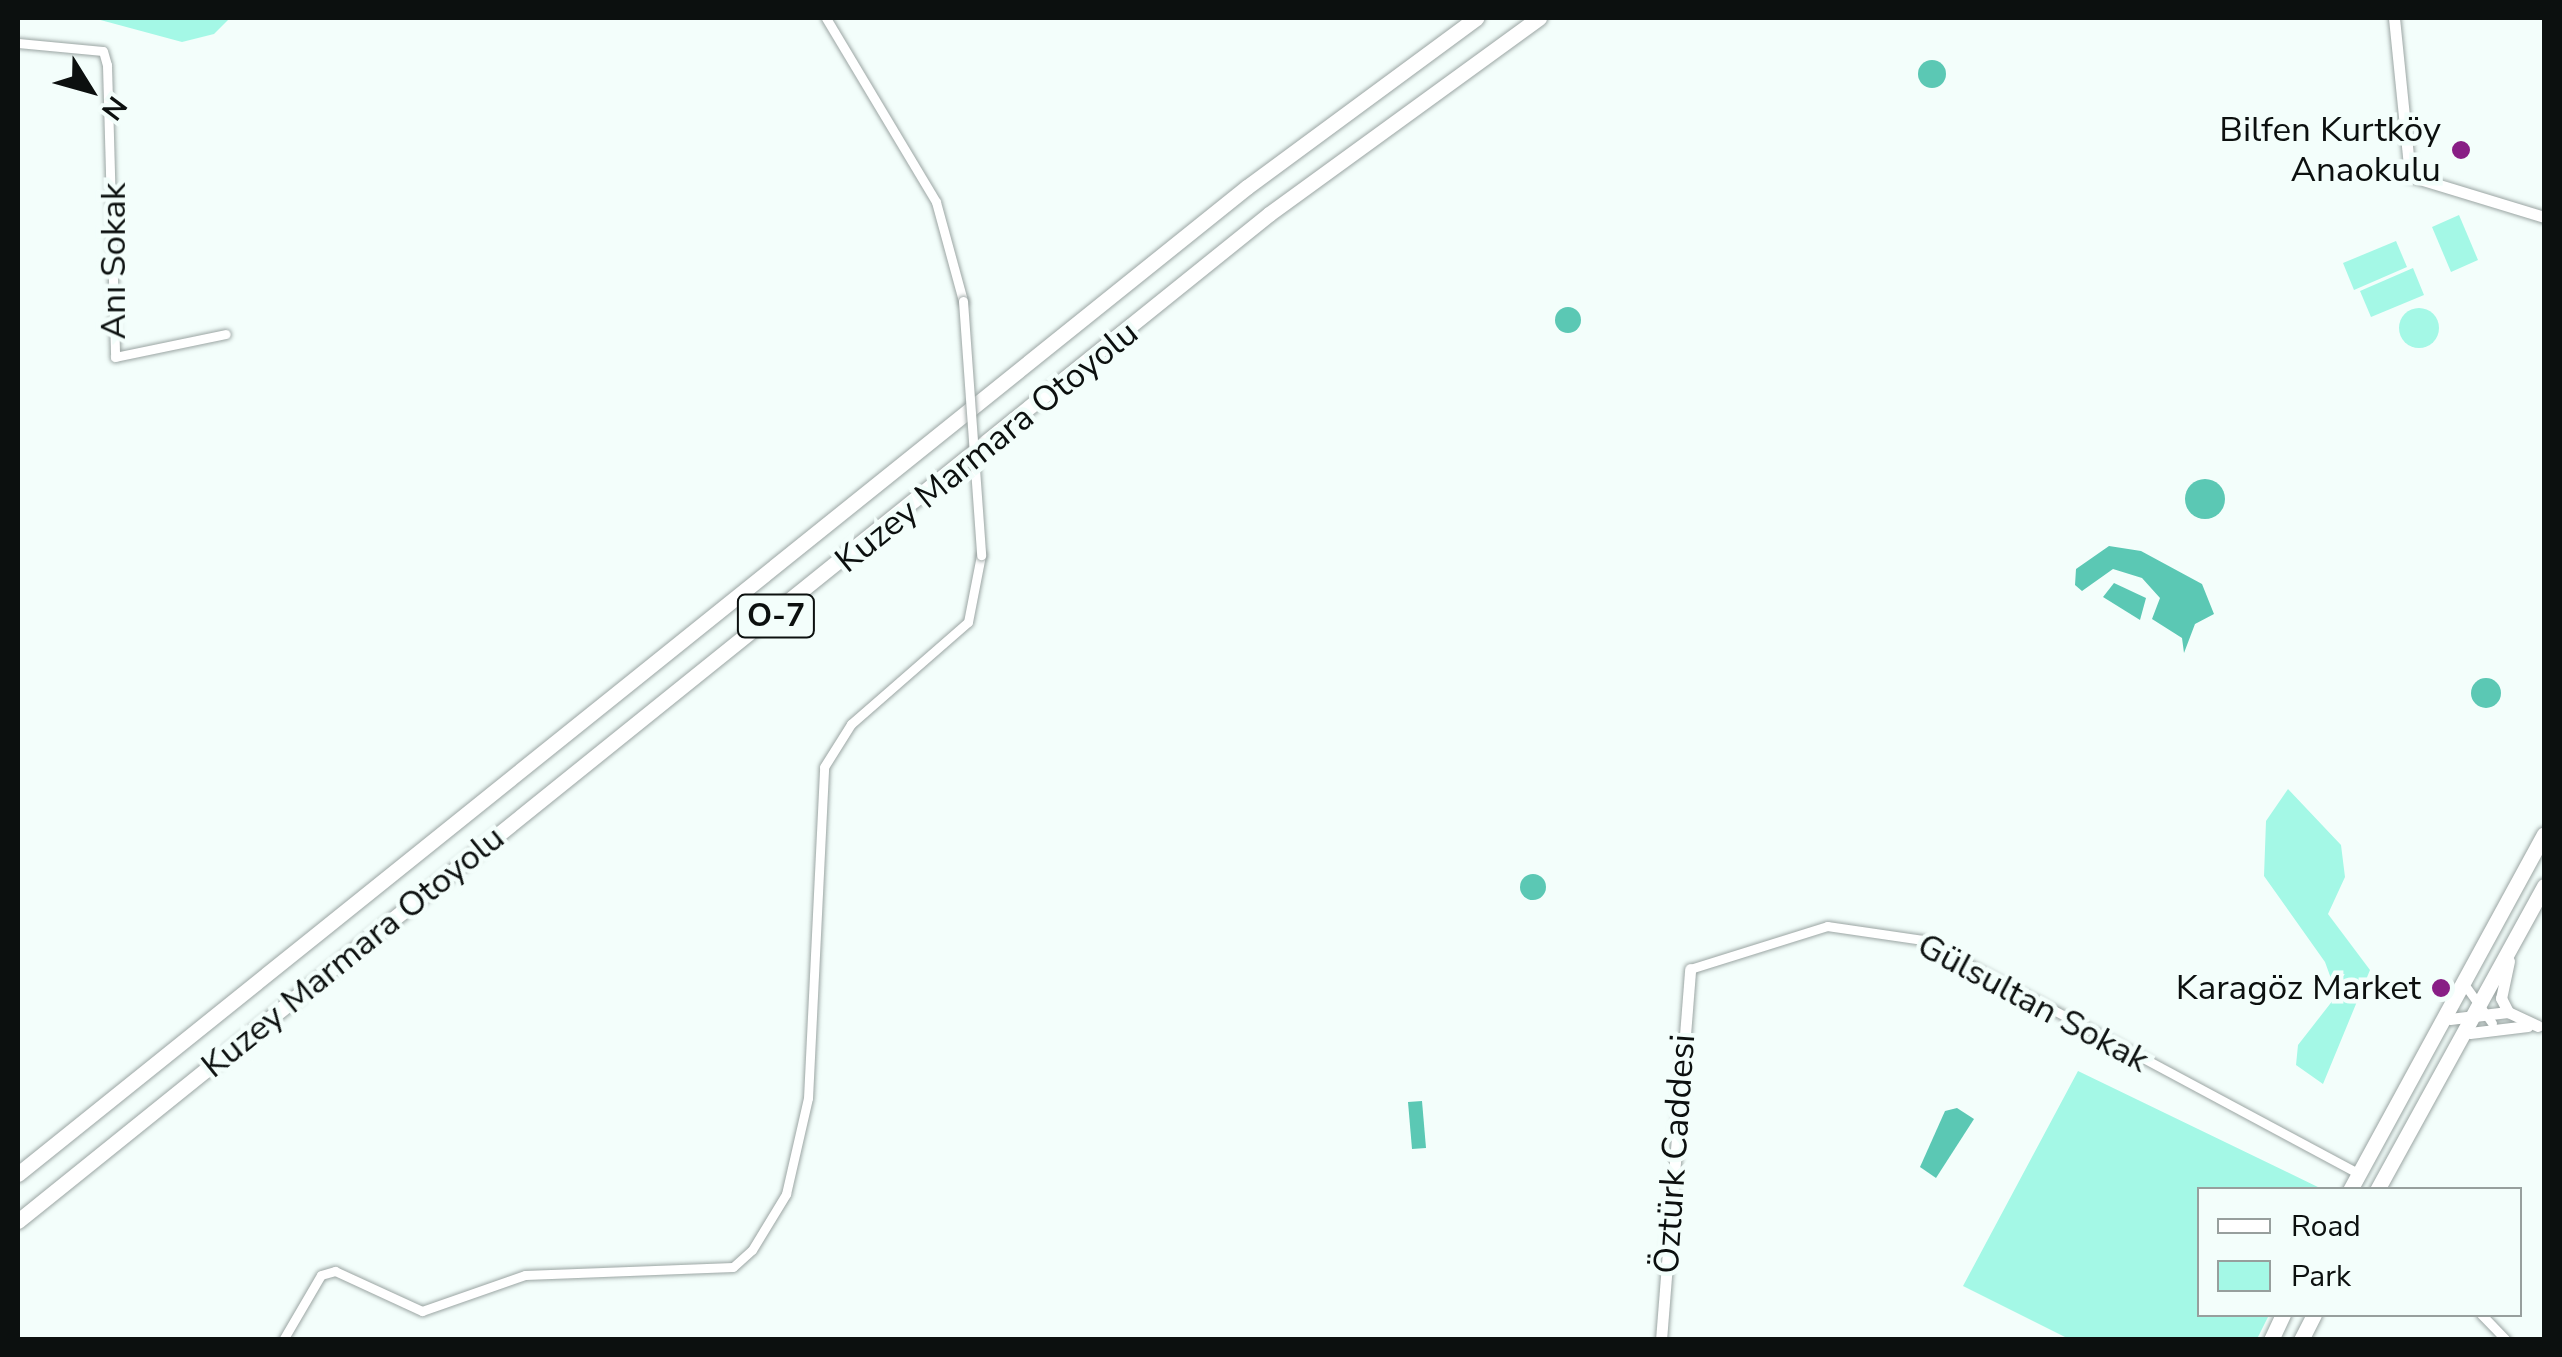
<!DOCTYPE html>
<html>
<head>
<meta charset="utf-8">
<style>
	body { margin:0 }
	#map { position:relative; width:2562px; height:1357px; overflow:hidden; background:#f3fefb; font-family:"Nunito Sans",sans-serif }
	div>[style] { position:absolute }
	.green>* { inset:0; background:#a4f8e6 }
	.round { border-radius:50% }
	.water>* { inset:0; background:#5bc8b4 }
	.roads { filter:drop-shadow(0 0 2px #9ba5a3) drop-shadow(0 0 2px #9ba5a3) }
	.street>* { height:9px; margin:-4.5px; padding:0 4.5px; transform-origin:4.5px; border-radius:4.5px; background:#fff }
	.secondary>* { height:11px; margin:-5.5px; padding:0 5.5px; transform-origin:5.5px; border-radius:5.5px; background:#fff }
	.highway>* { height:15px; margin:-7.5px; padding:0 7.5px; transform-origin:7.5px; border-radius:7.5px; background:#fff }
	.bridges { filter:drop-shadow(0 0 2px #9ba5a3) drop-shadow(0 0 2px #9ba5a3) }
	.street-bridge>* { height:9px; margin:-4.5px; padding:0 4.5px; transform-origin:4.5px; border-radius:4.5px; background:#fff }
	.dots>* { width:28px; height:28px; translate:-50% -50%; box-sizing:border-box; border:5px solid #f3fefb; border-radius:50% }
	span { translate:-50% -50%; white-space:nowrap; text-align:center; line-height:1.15; -webkit-text-stroke:9px #f3fefb; paint-order:stroke }
	.shield-label span { padding:2px 8px; background:#f3fefb; border:2px solid; border-radius:8px; -webkit-text-stroke-width:0 }
	.shield-label { font-size:32px; color:#0c100f; font-weight:700 }
	.poi-label { font-size:35px; color:#0c100f }
	.right { translate:-100% -50%; text-align:right }
	.street-label { font-size:35px; color:#0c100f }
	.frame { position:absolute; inset:0; border:20px solid #0c100f; pointer-events:none }
	.legend { position:absolute; left:2197px; top:1187px; width:325px; height:130px; box-sizing:border-box; background:#f3fefb; border:2px solid #979f9d; margin:0; padding:12px 18px; list-style:none; font-size:30px; color:#0c100f }
	.legend li { display:flex; align-items:center; gap:20px; height:50px }
	.legend b { width:50px; border:2px solid #979f9d }
	.north { position:absolute; left:40px; top:40px; width:100px; height:100px; -webkit-text-stroke:8px #f3fefb; paint-order:stroke; rotate:127deg; font-size:28px; font-weight:700; line-height:40px; text-align:center; color:#0c100f }
	.north::after { content:''; display:block; margin:auto; width:35px; height:45px; background:#0c100f; clip-path:polygon(50% 0,100% 100%,50% 72%,0 100%) }
</style>
</head>
<body>
<div id="map">
	<div class="green">
		<div style="clip-path:polygon(93px 18px,230px 18px,214px 34px,182px 42px)"></div>
		<div style="clip-path:polygon(2459px 215px,2478px 260px,2451px 272px,2432px 227px)"></div>
		<div style="clip-path:polygon(2396px 241px,2407px 267px,2354px 290px,2343px 263px)"></div>
		<div style="clip-path:polygon(2413px 268px,2424px 295px,2371px 317px,2360px 291px)"></div>
		<div class="round" style="left:2399px;top:308px;width:40px;height:40px"></div>
		<div style="clip-path:polygon(2288px 789px,2341px 845px,2345px 877px,2328px 914px,2370px 970px,2323px 1084px,2296px 1065px,2298px 1045px,2337px 995px,2325px 962px,2264px 876px,2266px 821px)"></div>
		<div style="clip-path:polygon(2078px 1071px,2322px 1189px,2200px 1190px,2200px 1314px,2269px 1315px,2257px 1339px,2069px 1339px,1963px 1286px)"></div>
	</div>
	<div class="water">
		<div class="round" style="left:1918px;top:60px;width:28px;height:28px"></div>
		<div class="round" style="left:1555px;top:307px;width:26px;height:26px"></div>
		<div class="round" style="left:2185px;top:479px;width:40px;height:40px"></div>
		<div style="clip-path:polygon(2109px 546px,2141px 551px,2202px 584px,2214px 614px,2195px 624px,2184px 653px,2182px 638px,2152px 619px,2160px 598px,2142px 578px,2113px 569px,2082px 591px,2075px 585px,2076px 569px)"></div>
		<div style="clip-path:polygon(2114px 583px,2146px 598px,2140px 620px,2103px 597px)"></div>
		<div class="round" style="left:2471px;top:678px;width:30px;height:30px"></div>
		<div class="round" style="left:1520px;top:874px;width:26px;height:26px"></div>
		<div style="clip-path:polygon(1422px 1101px,1426px 1148px,1412px 1149px,1408px 1102px)"></div>
		<div style="clip-path:polygon(1957px 1108px,1974px 1119px,1936px 1178px,1920px 1167px,1945px 1111px)"></div>
	</div>
	<div class="roads">
		<div class="street">
			<div style="left:826px;top:18px;width:214px;rotate:59.1deg"></div>
			<div style="left:936px;top:202px;width:103px;rotate:74.7deg"></div>
			<div style="left:18px;top:43px;width:85px;rotate:5.4deg"></div>
			<div style="left:103px;top:51px;width:15px;rotate:74deg"></div>
			<div style="left:107px;top:65px;width:292px;rotate:88.4deg"></div>
			<div style="left:115px;top:357px;width:113px;rotate:-11.7deg"></div>
			<div style="left:1690px;top:969px;width:144px;rotate:-17.4deg"></div>
			<div style="left:1827px;top:926px;width:97px;rotate:8.3deg"></div>
			<div style="left:1923px;top:940px;width:495px;rotate:28.2deg"></div>
			<div style="left:2467px;top:988px;width:43px;rotate:54.5deg"></div>
			<div style="left:2481px;top:1314px;width:36px;rotate:46deg"></div>
			<div style="left:283px;top:1340px;width:75px;rotate:-59.7deg"></div>
			<div style="left:321px;top:1275px;width:15px;rotate:-16deg"></div>
			<div style="left:335px;top:1271px;width:96px;rotate:24.7deg"></div>
			<div style="left:422px;top:1311px;width:109px;rotate:-19.3deg"></div>
			<div style="left:525px;top:1275px;width:208px;rotate:-2.2deg"></div>
			<div style="left:733px;top:1267px;width:25px;rotate:-42deg"></div>
			<div style="left:752px;top:1250px;width:66px;rotate:-58.7deg"></div>
			<div style="left:786px;top:1194px;width:98px;rotate:-77.1deg"></div>
			<div style="left:808px;top:1098px;width:331px;rotate:-87.2deg"></div>
			<div style="left:824px;top:767px;width:51px;rotate:-57.9deg"></div>
			<div style="left:851px;top:724px;width:155px;rotate:-41.1deg"></div>
			<div style="left:968px;top:622px;width:68px;rotate:-79deg"></div>
		</div>
		<div class="secondary">
			<div style="left:2394px;top:18px;width:159px;rotate:84.2deg"></div>
			<div style="left:2410px;top:176px;width:140px;rotate:17deg"></div>
			<div style="left:2509px;top:961px;width:38px;rotate:102deg"></div>
			<div style="left:2501px;top:998px;width:16px;rotate:63deg"></div>
			<div style="left:2508px;top:1012px;width:33px;rotate:25deg"></div>
			<div style="left:2450px;top:1019px;width:58px;rotate:-6.9deg"></div>
			<div style="left:2470px;top:1033px;width:58px;rotate:-6.9deg"></div>
			<div style="left:1661px;top:1340px;width:372px;rotate:-85.5deg"></div>
		</div>
		<div class="highway">
			<div style="left:18px;top:1174px;width:1576px;rotate:-38.77deg"></div>
			<div style="left:1247px;top:187px;width:285px;rotate:-36.4deg"></div>
			<div style="left:2350px;top:1190px;width:405px;rotate:-61.4deg"></div>
			<div style="left:2377px;top:1190px;width:347px;rotate:-61.2deg"></div>
			<div style="left:18px;top:1221px;width:1606px;rotate:-38.83deg"></div>
			<div style="left:1269px;top:214px;width:334px;rotate:-36deg"></div>
			<div style="left:2271px;top:1340px;width:29px;rotate:-65deg"></div>
			<div style="left:2301px;top:1340px;width:29px;rotate:-63deg"></div>
		</div>
	</div>
	<div class="bridges">
		<div class="street-bridge">
			<div style="left:963px;top:301px;width:255px;rotate:85.9deg"></div>
		</div>
	</div>
	<div class="dots">
		<div style="left:2461px;top:150px;background:#881e85"></div>
		<div style="left:2441px;top:988px;background:#881e85"></div>
	</div>
	<div class="shield-label">
		<span style="left:776px;top:616px">O-7</span>
	</div>
	<div class="poi-label">
		<span class="right" style="left:2441px;top:150px">Bilfen Kurtköy<br>Anaokulu</span>
		<span class="right" style="left:2421px;top:988px">Karagöz Market</span>
	</div>
	<div class="street-label">
		<span style="left:114px;top:261px;rotate:-90deg">Anı Sokak</span>
		<span style="left:987px;top:447px;rotate:-39deg">Kuzey Marmara Otoyolu</span>
		<span style="left:353px;top:952px;rotate:-39deg">Kuzey Marmara Otoyolu</span>
		<span style="left:2033px;top:1003px;rotate:28deg">Gülsultan Sokak</span>
		<span style="left:1675px;top:1154px;rotate:-86deg">Öztürk Caddesi</span>
	</div>
	<div class="frame"></div>
	<ul class="legend">
	<li><b style="height:12px;background:#fff"></b>Road</li>
	<li><b style="height:28px;background:#a4f8e6"></b>Park</li>
	</ul>
	<div class="north">N</div>
</div>
</body>
</html>
